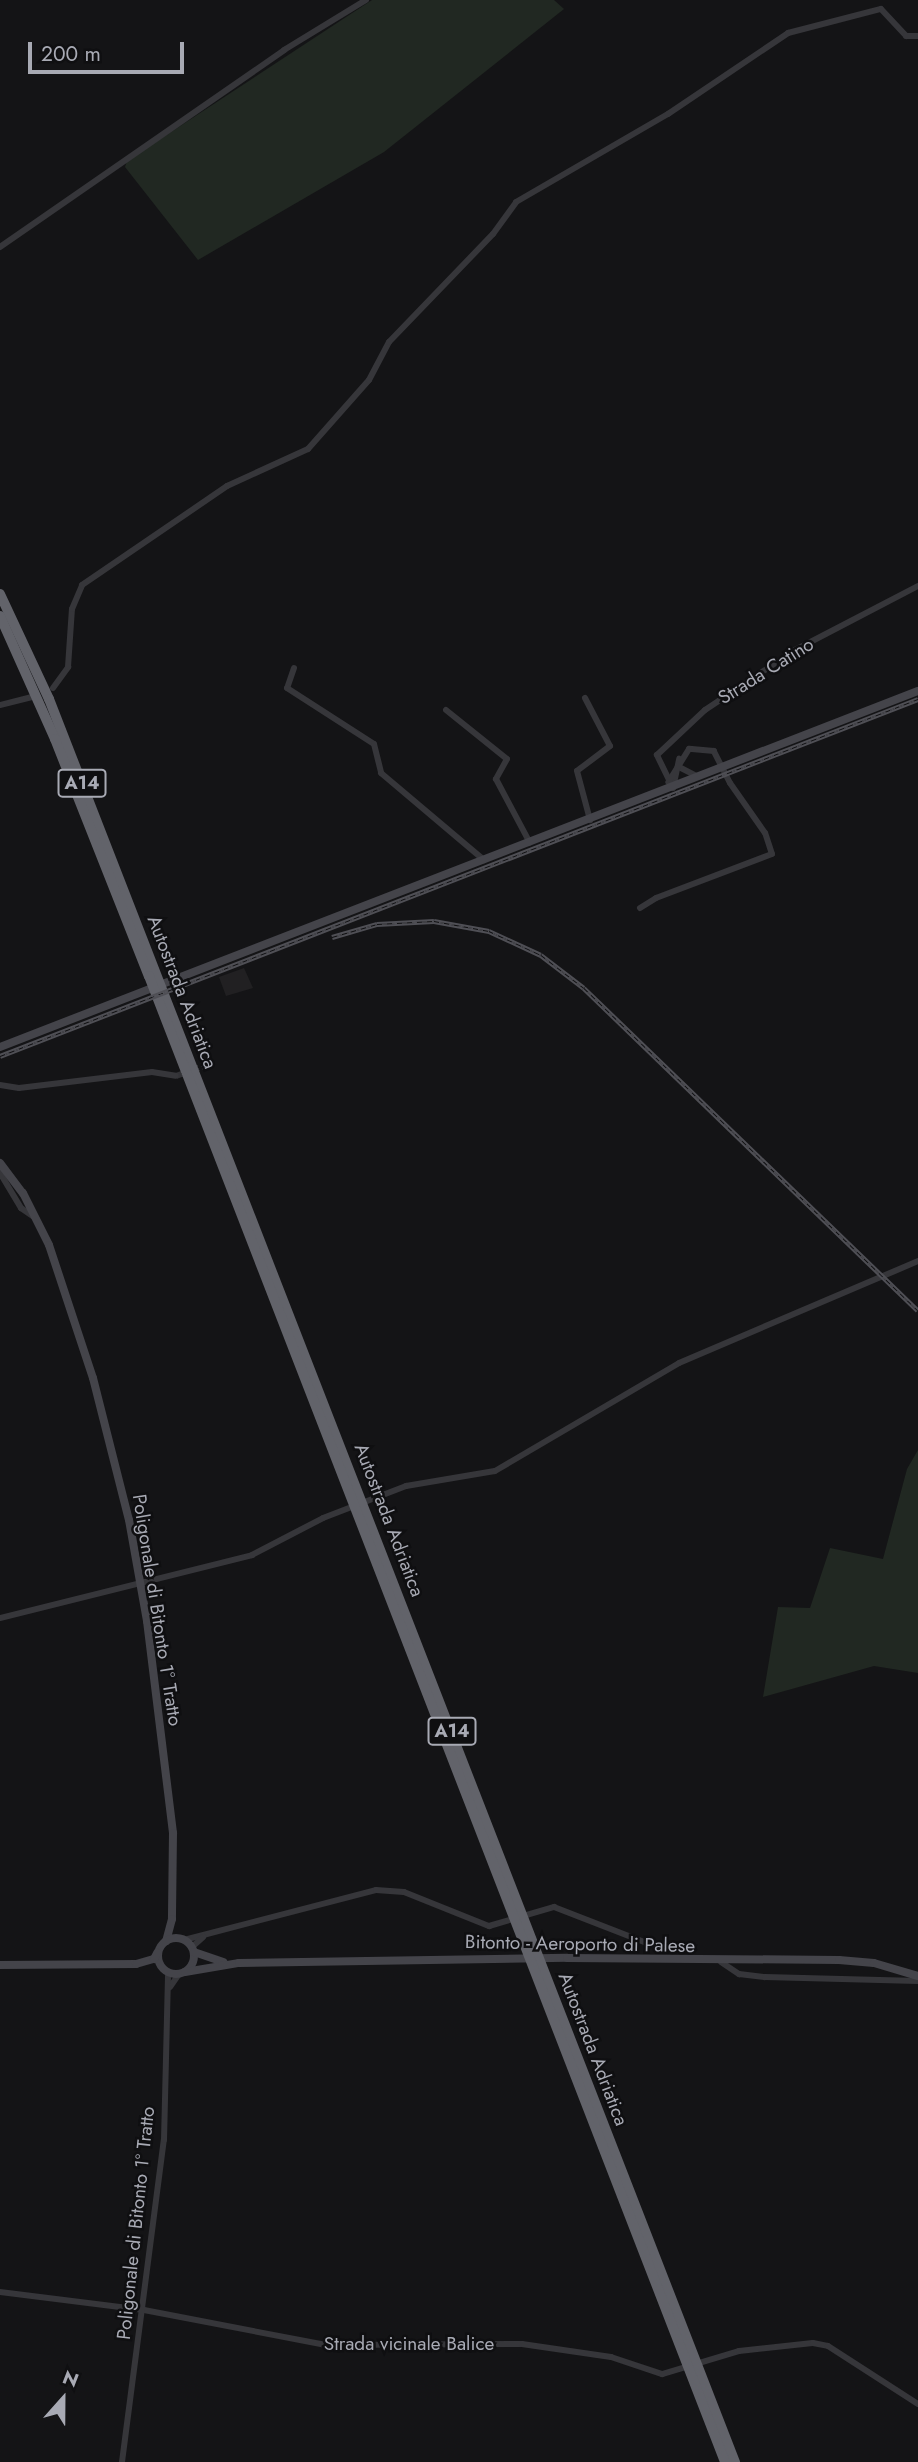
<!DOCTYPE html>
<html>
<head>
<meta charset="utf-8">
<style>
	body { margin:0 }
	#map { position:relative; width:918px; height:2462px; overflow:hidden; background:#141416; font-family:Jost,sans-serif }
	div>[style] { position:absolute }
	.built>* { inset:0; background:#212022 }
	.green>* { inset:0; background:#212822 }
	.street-tunnel>* { height:6px; margin-top:-3px; transform-origin:0; background:repeating-linear-gradient(90deg,#323236 0 6px,transparent 0 9px) }
	.street>* { height:6px; margin:-3px; padding:0 3px; transform-origin:3px; border-radius:3px; background:#36363a }
	.secondary>* { height:8px; margin:-4px; padding:0 4px; transform-origin:4px; border-radius:4px; background:#44444a }
	.secondary>.ring { margin:-4px; padding:0; box-sizing:content-box; background:none; border:8px solid #44444a; border-radius:50% }
	.highway>* { height:10px; margin:-5px; padding:0 5px; transform-origin:5px; border-radius:5px; background:#62636a }
	.rail>* { height:4.5px; margin-top:-2.25px; transform-origin:0; background:repeating-linear-gradient(90deg,#0f0f11 0 5px,#4f4f55 0 10px); box-sizing:border-box; border-block:2px solid #4f4f55 }
	span { translate:-50% -50%; white-space:nowrap; text-align:center; line-height:1.15; -webkit-text-stroke:5px #0f0f11; paint-order:stroke }
	.shield-label span { padding:2px 5px; background:#0f0f11; border:2px solid; border-radius:5px; -webkit-text-stroke-width:0 }
	.shield-label { font-size:18px; color:#a8aab4; font-weight:700 }
	.street-label { font-size:19px; color:#a8aab4 }
	.north { position:absolute; left:28px; top:2364px; width:70px; height:70px; -webkit-text-stroke:5px #0f0f11; paint-order:stroke; rotate:21deg; font-size:19px; font-weight:700; line-height:28px; text-align:center; color:#a8aab4 }
	.north::after { content:''; display:block; margin:auto; width:24px; height:32px; background:#a8aab4; clip-path:polygon(50% 0,100% 100%,50% 72%,0 100%) }
	.scale { position:absolute; left:28px; top:42px; width:156px; height:32px; box-sizing:border-box; border:4px solid #a8aab4; border-top:0; padding-left:9px; font-size:21px; line-height:24px; white-space:nowrap; color:#a8aab4; -webkit-text-stroke:5px #0f0f11; paint-order:stroke }
</style>
</head>
<body>
<div id="map">
	<div class="built">
		<div style="clip-path:polygon(244px 968px,253px 988px,226px 996px,219px 977px)"></div>
	</div>
	<div class="green">
		<div style="clip-path:polygon(372px 0,554px 0,564px 9px,384px 152px,198px 260px,125px 167px,127px 161px)"></div>
		<div style="clip-path:polygon(918px 1450px,918px 1673px,874px 1666px,763px 1697px,778px 1607px,810px 1608px,830px 1548px,883px 1559px,907px 1469px)"></div>
	</div>
	<div class="street-tunnel">
		<div style="left:176px;top:1076px;width:29px;rotate:-20deg"></div>
	</div>
	<div class="street">
		<div style="left:0;top:247px;width:346px;rotate:-34.7deg"></div>
		<div style="left:284px;top:50px;width:96px;rotate:-31.4deg"></div>
		<div style="left:294px;top:668px;width:21px;rotate:109deg"></div>
		<div style="left:287px;top:688px;width:103px;rotate:32.8deg"></div>
		<div style="left:374px;top:744px;width:30px;rotate:76deg"></div>
		<div style="left:381px;top:773px;width:135px;rotate:40.2deg"></div>
		<div style="left:53px;top:688px;width:26px;rotate:-54deg"></div>
		<div style="left:68px;top:667px;width:58px;rotate:-86.1deg"></div>
		<div style="left:72px;top:609px;width:26px;rotate:-67deg"></div>
		<div style="left:82px;top:585px;width:176px;rotate:-34.3deg"></div>
		<div style="left:227px;top:486px;width:89px;rotate:-24.6deg"></div>
		<div style="left:308px;top:449px;width:92px;rotate:-48.5deg"></div>
		<div style="left:369px;top:380px;width:43px;rotate:-62.2deg"></div>
		<div style="left:389px;top:342px;width:150px;rotate:-46.1deg"></div>
		<div style="left:493px;top:234px;width:39px;rotate:-54deg"></div>
		<div style="left:516px;top:202px;width:176px;rotate:-30.1deg"></div>
		<div style="left:668px;top:114px;width:145px;rotate:-34deg"></div>
		<div style="left:788px;top:33px;width:96px;rotate:-14.5deg"></div>
		<div style="left:881px;top:9px;width:37px;rotate:47deg"></div>
		<div style="left:906px;top:36px;width:12px"></div>
		<div style="left:585px;top:698px;width:54px;rotate:62.5deg"></div>
		<div style="left:610px;top:746px;width:41px;rotate:142.9deg"></div>
		<div style="left:577px;top:771px;width:51px;rotate:75.1deg"></div>
		<div style="left:0;top:705px;width:33px;rotate:-14deg"></div>
		<div style="left:446px;top:710px;width:78px;rotate:38.8deg"></div>
		<div style="left:507px;top:759px;width:23px;rotate:119deg"></div>
		<div style="left:496px;top:779px;width:72px;rotate:62deg"></div>
		<div style="left:679px;top:767px;width:20px;rotate:27deg"></div>
		<div style="left:673px;top:788px;width:37px;rotate:-116deg"></div>
		<div style="left:657px;top:755px;width:66px;rotate:-43.2deg"></div>
		<div style="left:705px;top:710px;width:108px;rotate:-33.7deg"></div>
		<div style="left:795px;top:650px;width:139px;rotate:-27.5deg"></div>
		<div style="left:673px;top:788px;width:30px;rotate:-78deg"></div>
		<div style="left:640px;top:908px;width:19px;rotate:-32deg"></div>
		<div style="left:656px;top:898px;width:124px;rotate:-20.8deg"></div>
		<div style="left:772px;top:854px;width:22px;rotate:-108deg"></div>
		<div style="left:765px;top:833px;width:61px;rotate:-125deg"></div>
		<div style="left:730px;top:783px;width:36px;rotate:-117deg"></div>
		<div style="left:714px;top:751px;width:25px;rotate:-175deg"></div>
		<div style="left:689px;top:749px;width:39px;rotate:122deg"></div>
		<div style="left:0;top:1085px;width:19px;rotate:9deg"></div>
		<div style="left:19px;top:1088px;width:134px;rotate:-6.9deg"></div>
		<div style="left:152px;top:1072px;width:24px;rotate:9deg"></div>
		<div style="left:0;top:1173px;width:41px;rotate:59deg"></div>
		<div style="left:21px;top:1208px;width:19px;rotate:35deg"></div>
		<div style="left:0;top:1618px;width:260px;rotate:-14deg"></div>
		<div style="left:252px;top:1555px;width:80px;rotate:-27.5deg"></div>
		<div style="left:323px;top:1518px;width:89px;rotate:-21.1deg"></div>
		<div style="left:406px;top:1486px;width:90px;rotate:-9.6deg"></div>
		<div style="left:495px;top:1471px;width:213px;rotate:-30.4deg"></div>
		<div style="left:679px;top:1363px;width:260px;rotate:-23.1deg"></div>
		<div style="left:184px;top:1940px;width:198px;rotate:-14.6deg"></div>
		<div style="left:376px;top:1890px;width:28px;rotate:4deg"></div>
		<div style="left:404px;top:1892px;width:92px;rotate:21.8deg"></div>
		<div style="left:489px;top:1926px;width:68px;rotate:-16.3deg"></div>
		<div style="left:554px;top:1907px;width:105px;rotate:21.2deg"></div>
		<div style="left:192px;top:1947px;width:15px;rotate:-42deg"></div>
		<div style="left:721px;top:1962px;width:22px;rotate:34deg"></div>
		<div style="left:739px;top:1974px;width:26px;rotate:7deg"></div>
		<div style="left:765px;top:1977px;width:153px;rotate:1.5deg"></div>
		<div style="left:170px;top:1987px;width:16px;rotate:-55deg"></div>
		<div style="left:0;top:2292px;width:145px;rotate:7.1deg"></div>
		<div style="left:144px;top:2310px;width:184px;rotate:10.9deg"></div>
		<div style="left:325px;top:2345px;width:197px;rotate:-0.3deg"></div>
		<div style="left:522px;top:2344px;width:90px;rotate:8.3deg"></div>
		<div style="left:611px;top:2357px;width:54px;rotate:18.4deg"></div>
		<div style="left:662px;top:2374px;width:80px;rotate:-16.6deg"></div>
		<div style="left:739px;top:2351px;width:74px;rotate:-6.2deg"></div>
		<div style="left:813px;top:2343px;width:15px;rotate:11deg"></div>
		<div style="left:828px;top:2346px;width:107px;rotate:32.8deg"></div>
		<div style="left:122px;top:2462px;width:325px;rotate:-82.6deg"></div>
		<div style="left:164px;top:2140px;width:167px;rotate:-88.6deg"></div>
	</div>
	<div class="secondary">
		<div style="left:0;top:1047px;width:985px;rotate:-21.2deg"></div>
		<div style="left:0;top:1163px;width:38px;rotate:53deg"></div>
		<div style="left:23px;top:1193px;width:58px;rotate:63.4deg"></div>
		<div style="left:49px;top:1245px;width:140px;rotate:71.7deg"></div>
		<div style="left:93px;top:1378px;width:146px;rotate:75.8deg"></div>
		<div style="left:129px;top:1520px;width:103px;rotate:79.9deg"></div>
		<div style="left:147px;top:1621px;width:214px;rotate:83deg"></div>
		<div style="left:173px;top:1833px;width:86px;rotate:90.7deg"></div>
		<div style="left:172px;top:1919px;width:23px;rotate:105deg"></div>
		<div class="ring" style="left:158px;top:1938px;width:28px;height:28px"></div>
		<div style="left:194px;top:1952px;width:31px;rotate:19deg"></div>
		<div style="left:0;top:1965px;width:136px;rotate:-0.4deg"></div>
		<div style="left:136px;top:1964px;width:19px;rotate:-16deg"></div>
		<div style="left:154px;top:1959px;width:7px;rotate:-63deg"></div>
		<div style="left:185px;top:1972px;width:55px;rotate:-9.5deg"></div>
		<div style="left:239px;top:1963px;width:328px;rotate:-0.9deg"></div>
		<div style="left:567px;top:1958px;width:272px;rotate:0.4deg"></div>
		<div style="left:839px;top:1960px;width:35px;rotate:5deg"></div>
		<div style="left:874px;top:1963px;width:46px;rotate:16.5deg"></div>
	</div>
	<div class="highway">
		<div style="left:0;top:594px;width:116px;rotate:65deg"></div>
		<div style="left:49px;top:699px;width:1892px;rotate:68.74deg"></div>
		<div style="left:0;top:616px;width:135px;rotate:65.9deg"></div>
		<div style="left:55px;top:739px;width:255px;rotate:68.4deg"></div>
		<div style="left:149px;top:976px;width:1594px;rotate:68.81deg"></div>
	</div>
	<div class="rail">
		<div style="left:332px;top:937px;width:47px;rotate:-16.1deg"></div>
		<div style="left:377px;top:924px;width:57px;rotate:-3deg"></div>
		<div style="left:434px;top:921px;width:56px;rotate:10.3deg"></div>
		<div style="left:489px;top:931px;width:57px;rotate:24.8deg"></div>
		<div style="left:541px;top:955px;width:54px;rotate:37.5deg"></div>
		<div style="left:584px;top:988px;width:464px;rotate:44deg"></div>
		<div style="left:0;top:1056px;width:985px;rotate:-21.25deg"></div>
	</div>
	<div class="shield-label">
		<span style="left:82px;top:783px">A14</span>
		<span style="left:452px;top:1731px">A14</span>
	</div>
	<div class="street-label">
		<span style="left:766px;top:671px;rotate:-32deg">Strada Catino</span>
		<span style="left:182px;top:992px;rotate:69deg">Autostrada Adriatica</span>
		<span style="left:389px;top:1520px;rotate:69deg">Autostrada Adriatica</span>
		<span style="left:157px;top:1610px;rotate:81deg">Poligonale di Bitonto 1° Tratto</span>
		<span style="left:580px;top:1944px;rotate:1deg">Bitonto - Aeroporto di Palese</span>
		<span style="left:593px;top:2049px;rotate:69deg">Autostrada Adriatica</span>
		<span style="left:136px;top:2223px;rotate:-84deg">Poligonale di Bitonto 1° Tratto</span>
		<span style="left:409px;top:2344px">Strada vicinale Balice</span>
	</div>
	<div class="north">N</div>
	<div class="scale">200 m</div>
</div>
</body>
</html>
